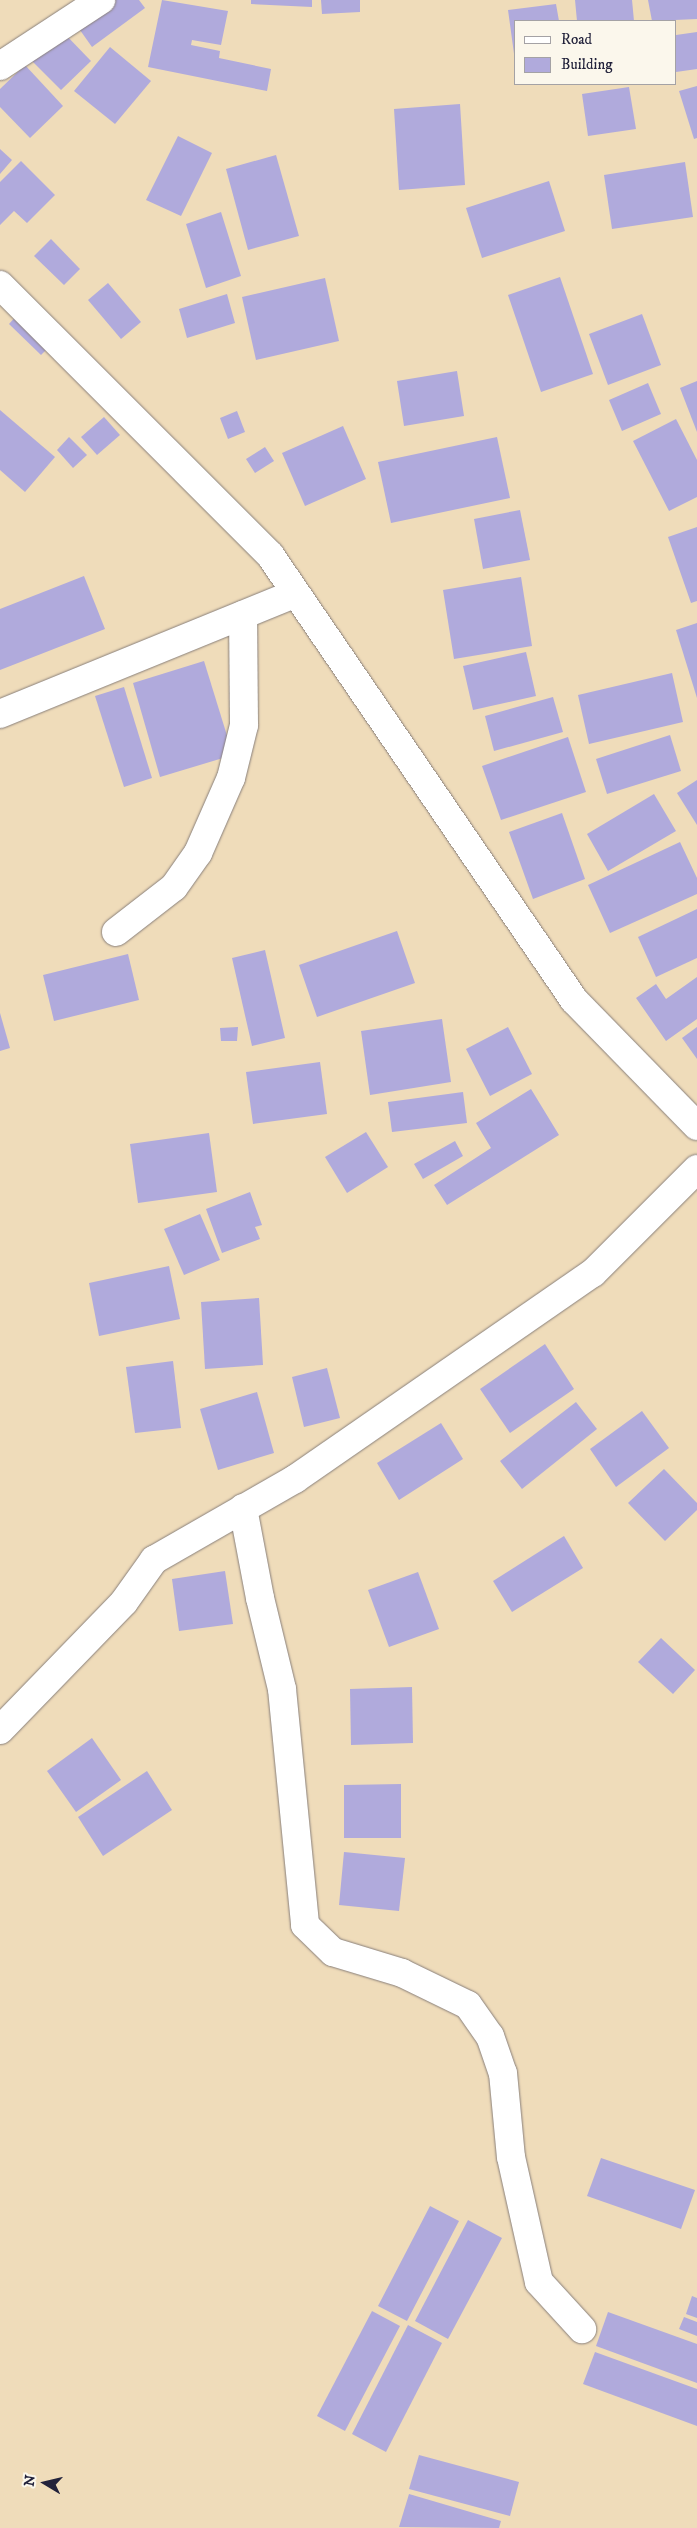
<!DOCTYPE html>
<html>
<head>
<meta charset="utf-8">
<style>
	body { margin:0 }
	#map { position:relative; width:697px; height:2528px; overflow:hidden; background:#efdcba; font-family:"IM FELL DW Pica",serif }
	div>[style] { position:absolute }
	.building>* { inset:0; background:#b0aadc }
	.roads { filter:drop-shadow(0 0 1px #887f7a) drop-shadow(0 0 1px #887f7a) }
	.minor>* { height:28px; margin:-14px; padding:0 14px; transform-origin:14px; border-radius:14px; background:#fff }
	span { translate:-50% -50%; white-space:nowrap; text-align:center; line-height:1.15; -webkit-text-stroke:4px #fbf7ec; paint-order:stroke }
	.legend { position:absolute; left:514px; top:20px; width:162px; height:65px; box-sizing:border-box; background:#fbf7ec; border:1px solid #a4a2a5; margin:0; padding:6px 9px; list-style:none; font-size:15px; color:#22223b }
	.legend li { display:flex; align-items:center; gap:10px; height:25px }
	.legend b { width:25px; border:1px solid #a4a2a5 }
	.north { position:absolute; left:20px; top:2458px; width:50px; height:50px; -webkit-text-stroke:4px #fbf7ec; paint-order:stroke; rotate:279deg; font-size:14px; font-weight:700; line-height:20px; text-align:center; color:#22223b }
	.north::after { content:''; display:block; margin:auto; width:18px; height:22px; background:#22223b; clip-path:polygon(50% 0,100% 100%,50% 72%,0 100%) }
</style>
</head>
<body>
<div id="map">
	<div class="building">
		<div style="clip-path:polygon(106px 0,139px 0,145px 8px,92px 47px,75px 23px)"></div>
		<div style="clip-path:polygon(162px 0,228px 11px,221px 45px,192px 40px,191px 45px,220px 51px,219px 58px,271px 69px,267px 91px,148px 67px)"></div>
		<div style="clip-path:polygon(251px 0,312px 0,312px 7px,251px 4px)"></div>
		<div style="clip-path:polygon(321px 0,360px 0,360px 12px,322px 14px)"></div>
		<div style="clip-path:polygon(575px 0,632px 0,634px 21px,577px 21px)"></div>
		<div style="clip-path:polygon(648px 0,697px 0,697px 19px,652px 21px)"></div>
		<div style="clip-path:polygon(556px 4px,559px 21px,516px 21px,515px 61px,508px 10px)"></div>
		<div style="clip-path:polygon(63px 32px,91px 61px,61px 90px,32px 61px)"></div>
		<div style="clip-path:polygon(697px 32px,697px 69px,676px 72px,676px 35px)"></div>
		<div style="clip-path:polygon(110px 47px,151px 81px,115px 124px,74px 91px)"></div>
		<div style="clip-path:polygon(25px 65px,63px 106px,30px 138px,0 107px,0 89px)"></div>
		<div style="clip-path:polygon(697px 86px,697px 138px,694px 139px,679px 91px)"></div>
		<div style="clip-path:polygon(629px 87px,636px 129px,588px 136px,582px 94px)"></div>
		<div style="clip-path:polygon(460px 104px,465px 185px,399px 190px,394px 109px)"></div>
		<div style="clip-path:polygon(178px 136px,212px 153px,181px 216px,146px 200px)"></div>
		<div style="clip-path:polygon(0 149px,12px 160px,0 174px)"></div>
		<div style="clip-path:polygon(276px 155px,299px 236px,248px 250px,226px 169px)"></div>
		<div style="clip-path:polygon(21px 161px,55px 195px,27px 223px,14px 211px,0 225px,0 182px)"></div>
		<div style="clip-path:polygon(685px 162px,693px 217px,612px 229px,604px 175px)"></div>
		<div style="clip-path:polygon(549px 181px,565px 231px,482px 258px,466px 208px)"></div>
		<div style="clip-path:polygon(221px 212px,241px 276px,206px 288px,186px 224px)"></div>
		<div style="clip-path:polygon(51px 239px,80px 269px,64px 285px,34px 256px)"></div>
		<div style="clip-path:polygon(560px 277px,593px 374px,541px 392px,508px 295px)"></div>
		<div style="clip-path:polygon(325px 278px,339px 341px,256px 360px,242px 297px)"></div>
		<div style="clip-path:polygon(108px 283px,141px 322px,121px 339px,88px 300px)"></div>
		<div style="clip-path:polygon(227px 294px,235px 323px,187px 338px,179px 309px)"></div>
		<div style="clip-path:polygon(18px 314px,51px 345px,41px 355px,9px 324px)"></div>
		<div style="clip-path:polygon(642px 314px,661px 365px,608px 385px,589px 334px)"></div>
		<div style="clip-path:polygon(457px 371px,464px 416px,404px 426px,397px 381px)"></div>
		<div style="clip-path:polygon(697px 381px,697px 432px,680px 388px)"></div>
		<div style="clip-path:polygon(648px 383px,661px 414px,622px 431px,609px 400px)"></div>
		<div style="clip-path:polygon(0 410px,55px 457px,25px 492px,0 470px)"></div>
		<div style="clip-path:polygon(237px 411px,245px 432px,228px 439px,220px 418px)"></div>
		<div style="clip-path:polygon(104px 417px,120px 435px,97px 455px,81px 437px)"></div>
		<div style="clip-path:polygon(676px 419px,697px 460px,697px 497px,669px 511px,633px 441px)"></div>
		<div style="clip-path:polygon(343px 426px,366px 479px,305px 506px,282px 453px)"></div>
		<div style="clip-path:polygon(69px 437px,87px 455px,73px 468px,57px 450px)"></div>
		<div style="clip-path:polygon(497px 437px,510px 498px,391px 523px,378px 462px)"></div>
		<div style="clip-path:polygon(265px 447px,274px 461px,255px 473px,246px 459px)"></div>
		<div style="clip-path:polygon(520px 510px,530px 560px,483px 569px,474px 519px)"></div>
		<div style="clip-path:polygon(697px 527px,697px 601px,691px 603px,668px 537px)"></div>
		<div style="clip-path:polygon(84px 576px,105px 629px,0 670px,0 609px)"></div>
		<div style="clip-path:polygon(521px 577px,532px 646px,454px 659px,443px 590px)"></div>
		<div style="clip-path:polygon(697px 623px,697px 698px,676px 630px)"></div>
		<div style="clip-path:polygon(526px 652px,536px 696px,473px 710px,463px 666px)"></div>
		<div style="clip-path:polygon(204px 661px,233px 755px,160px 777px,133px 683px)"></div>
		<div style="clip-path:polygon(672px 673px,683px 722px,589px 744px,578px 695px)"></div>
		<div style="clip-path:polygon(124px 687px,152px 778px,124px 787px,95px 696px)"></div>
		<div style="clip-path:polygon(553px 697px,563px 732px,494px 751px,485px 716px)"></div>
		<div style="clip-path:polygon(670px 735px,681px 771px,607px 794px,596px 759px)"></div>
		<div style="clip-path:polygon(568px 737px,586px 792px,501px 820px,482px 766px)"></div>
		<div style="clip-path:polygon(697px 780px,697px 825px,677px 793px)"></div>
		<div style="clip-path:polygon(654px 794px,676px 831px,608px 871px,587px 834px)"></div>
		<div style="clip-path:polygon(562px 813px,585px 879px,533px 899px,509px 832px)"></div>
		<div style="clip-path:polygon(680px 842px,697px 878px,697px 894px,610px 933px,588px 885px)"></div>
		<div style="clip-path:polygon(697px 909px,697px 958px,656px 977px,638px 937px)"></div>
		<div style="clip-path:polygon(397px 931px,415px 983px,317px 1017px,299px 965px)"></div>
		<div style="clip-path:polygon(265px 950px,285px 1038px,252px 1046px,232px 958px)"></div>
		<div style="clip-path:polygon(128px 954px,139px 1000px,54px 1021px,43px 975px)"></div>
		<div style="clip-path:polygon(697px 977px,697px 1019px,666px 1041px,636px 998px,656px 984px,666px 999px)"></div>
		<div style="clip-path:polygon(0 1013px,10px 1048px,0 1051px)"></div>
		<div style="clip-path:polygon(442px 1019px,451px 1082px,370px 1095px,361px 1031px)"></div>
		<div style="clip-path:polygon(238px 1027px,237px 1041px,221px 1041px,220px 1028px)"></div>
		<div style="clip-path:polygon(508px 1027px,532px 1074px,490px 1096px,466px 1049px)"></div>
		<div style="clip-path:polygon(697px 1027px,697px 1059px,682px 1038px)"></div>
		<div style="clip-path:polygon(320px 1062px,327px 1114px,253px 1124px,246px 1072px)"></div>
		<div style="clip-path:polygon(531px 1089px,559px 1135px,447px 1205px,434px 1185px,491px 1148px,476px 1123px)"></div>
		<div style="clip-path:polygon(463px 1092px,467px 1123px,392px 1132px,388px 1102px)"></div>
		<div style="clip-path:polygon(366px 1132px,388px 1167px,347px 1193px,325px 1157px)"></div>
		<div style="clip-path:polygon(209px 1133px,217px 1192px,138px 1203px,130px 1144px)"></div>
		<div style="clip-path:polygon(455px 1141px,463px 1156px,423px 1179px,414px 1164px)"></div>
		<div style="clip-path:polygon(250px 1192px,262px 1225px,255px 1227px,260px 1239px,222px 1253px,206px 1209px)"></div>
		<div style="clip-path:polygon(200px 1214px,220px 1260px,184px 1275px,164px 1229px)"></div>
		<div style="clip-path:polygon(169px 1266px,180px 1319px,99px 1336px,89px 1283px)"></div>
		<div style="clip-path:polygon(259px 1298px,263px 1365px,205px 1369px,201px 1302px)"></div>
		<div style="clip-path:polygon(545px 1344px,574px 1389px,510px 1433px,480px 1389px)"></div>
		<div style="clip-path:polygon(173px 1361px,181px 1428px,135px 1433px,126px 1367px)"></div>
		<div style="clip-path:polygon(327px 1368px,340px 1418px,304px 1427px,292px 1377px)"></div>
		<div style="clip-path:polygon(257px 1392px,274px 1453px,218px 1470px,200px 1409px)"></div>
		<div style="clip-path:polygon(576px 1402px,597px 1429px,522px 1489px,500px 1461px)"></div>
		<div style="clip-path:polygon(642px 1411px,669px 1448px,616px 1487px,590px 1449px)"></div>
		<div style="clip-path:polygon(441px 1423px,463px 1459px,399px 1500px,377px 1463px)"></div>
		<div style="clip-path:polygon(664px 1469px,697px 1503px,697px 1510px,665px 1541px,628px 1503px)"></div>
		<div style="clip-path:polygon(564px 1536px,583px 1568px,512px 1612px,493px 1581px)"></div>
		<div style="clip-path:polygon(225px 1571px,233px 1624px,179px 1631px,172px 1579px)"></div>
		<div style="clip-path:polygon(418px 1572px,439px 1629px,389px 1647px,368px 1590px)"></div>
		<div style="clip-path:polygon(661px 1638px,695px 1670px,673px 1694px,638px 1662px)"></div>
		<div style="clip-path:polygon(412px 1687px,413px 1743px,351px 1745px,350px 1689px)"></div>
		<div style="clip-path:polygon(92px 1738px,121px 1780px,76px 1812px,47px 1771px)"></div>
		<div style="clip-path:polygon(147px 1771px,172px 1810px,103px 1856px,78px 1817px)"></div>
		<div style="clip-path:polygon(401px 1784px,401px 1838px,344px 1838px,344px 1785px)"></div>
		<div style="clip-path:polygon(344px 1852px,405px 1858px,399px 1911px,339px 1905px)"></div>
		<div style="clip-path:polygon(601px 2158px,695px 2190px,681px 2229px,587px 2196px)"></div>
		<div style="clip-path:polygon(430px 2206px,459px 2221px,407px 2321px,378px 2306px)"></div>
		<div style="clip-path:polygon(468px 2220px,502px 2238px,448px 2339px,415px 2321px)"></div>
		<div style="clip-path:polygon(692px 2296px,697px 2298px,697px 2318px,686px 2314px)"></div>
		<div style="clip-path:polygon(372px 2311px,400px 2326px,345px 2431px,317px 2416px)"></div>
		<div style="clip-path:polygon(608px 2312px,697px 2344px,697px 2383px,596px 2346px)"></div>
		<div style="clip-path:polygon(684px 2317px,697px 2322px,697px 2336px,679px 2329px)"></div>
		<div style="clip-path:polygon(408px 2325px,442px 2343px,386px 2452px,352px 2434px)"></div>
		<div style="clip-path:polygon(595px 2352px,697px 2389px,697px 2426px,583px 2384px)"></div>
		<div style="clip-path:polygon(419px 2455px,519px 2482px,510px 2516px,409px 2489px)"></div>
		<div style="clip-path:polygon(409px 2494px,501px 2521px,499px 2528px,399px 2527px)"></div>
	</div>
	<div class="roads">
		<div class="minor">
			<div style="left:0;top:66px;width:121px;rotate:-33.2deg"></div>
			<div style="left:0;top:285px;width:382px;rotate:45deg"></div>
			<div style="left:270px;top:555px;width:539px;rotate:55.66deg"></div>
			<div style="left:574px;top:1000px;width:176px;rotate:45.7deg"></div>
			<div style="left:0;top:714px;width:318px;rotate:-22.2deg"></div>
			<div style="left:116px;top:932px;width:73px;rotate:-37.8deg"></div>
			<div style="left:174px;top:887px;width:42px;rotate:-54.8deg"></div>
			<div style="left:198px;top:853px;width:82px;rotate:-66.3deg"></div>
			<div style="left:231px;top:778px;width:55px;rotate:-76.2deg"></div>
			<div style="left:244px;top:725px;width:110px;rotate:-90.5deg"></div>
			<div style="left:243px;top:1508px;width:92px;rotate:79.3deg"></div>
			<div style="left:260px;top:1598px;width:94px;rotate:76.4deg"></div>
			<div style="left:282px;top:1689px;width:237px;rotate:84.4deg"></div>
			<div style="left:305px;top:1925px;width:39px;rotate:44deg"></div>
			<div style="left:333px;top:1952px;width:72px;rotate:16.9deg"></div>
			<div style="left:402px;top:1973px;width:73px;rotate:25.9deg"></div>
			<div style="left:468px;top:2005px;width:38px;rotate:55deg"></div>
			<div style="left:490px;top:2036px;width:39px;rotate:71deg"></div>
			<div style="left:503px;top:2073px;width:84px;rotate:84.6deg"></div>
			<div style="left:511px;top:2157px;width:128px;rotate:77.4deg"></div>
			<div style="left:539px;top:2282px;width:64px;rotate:47.5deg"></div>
			<div style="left:0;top:1730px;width:178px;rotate:-45.9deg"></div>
			<div style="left:124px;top:1602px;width:52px;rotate:-54.5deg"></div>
			<div style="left:154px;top:1560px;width:163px;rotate:-29.9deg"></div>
			<div style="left:295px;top:1479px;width:362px;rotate:-34.7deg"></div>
			<div style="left:593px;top:1273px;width:147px;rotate:-45deg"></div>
		</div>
	</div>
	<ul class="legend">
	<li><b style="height:6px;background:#fff"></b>Road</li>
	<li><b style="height:14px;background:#b0aadc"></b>Building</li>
	</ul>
	<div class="north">N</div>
</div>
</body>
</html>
